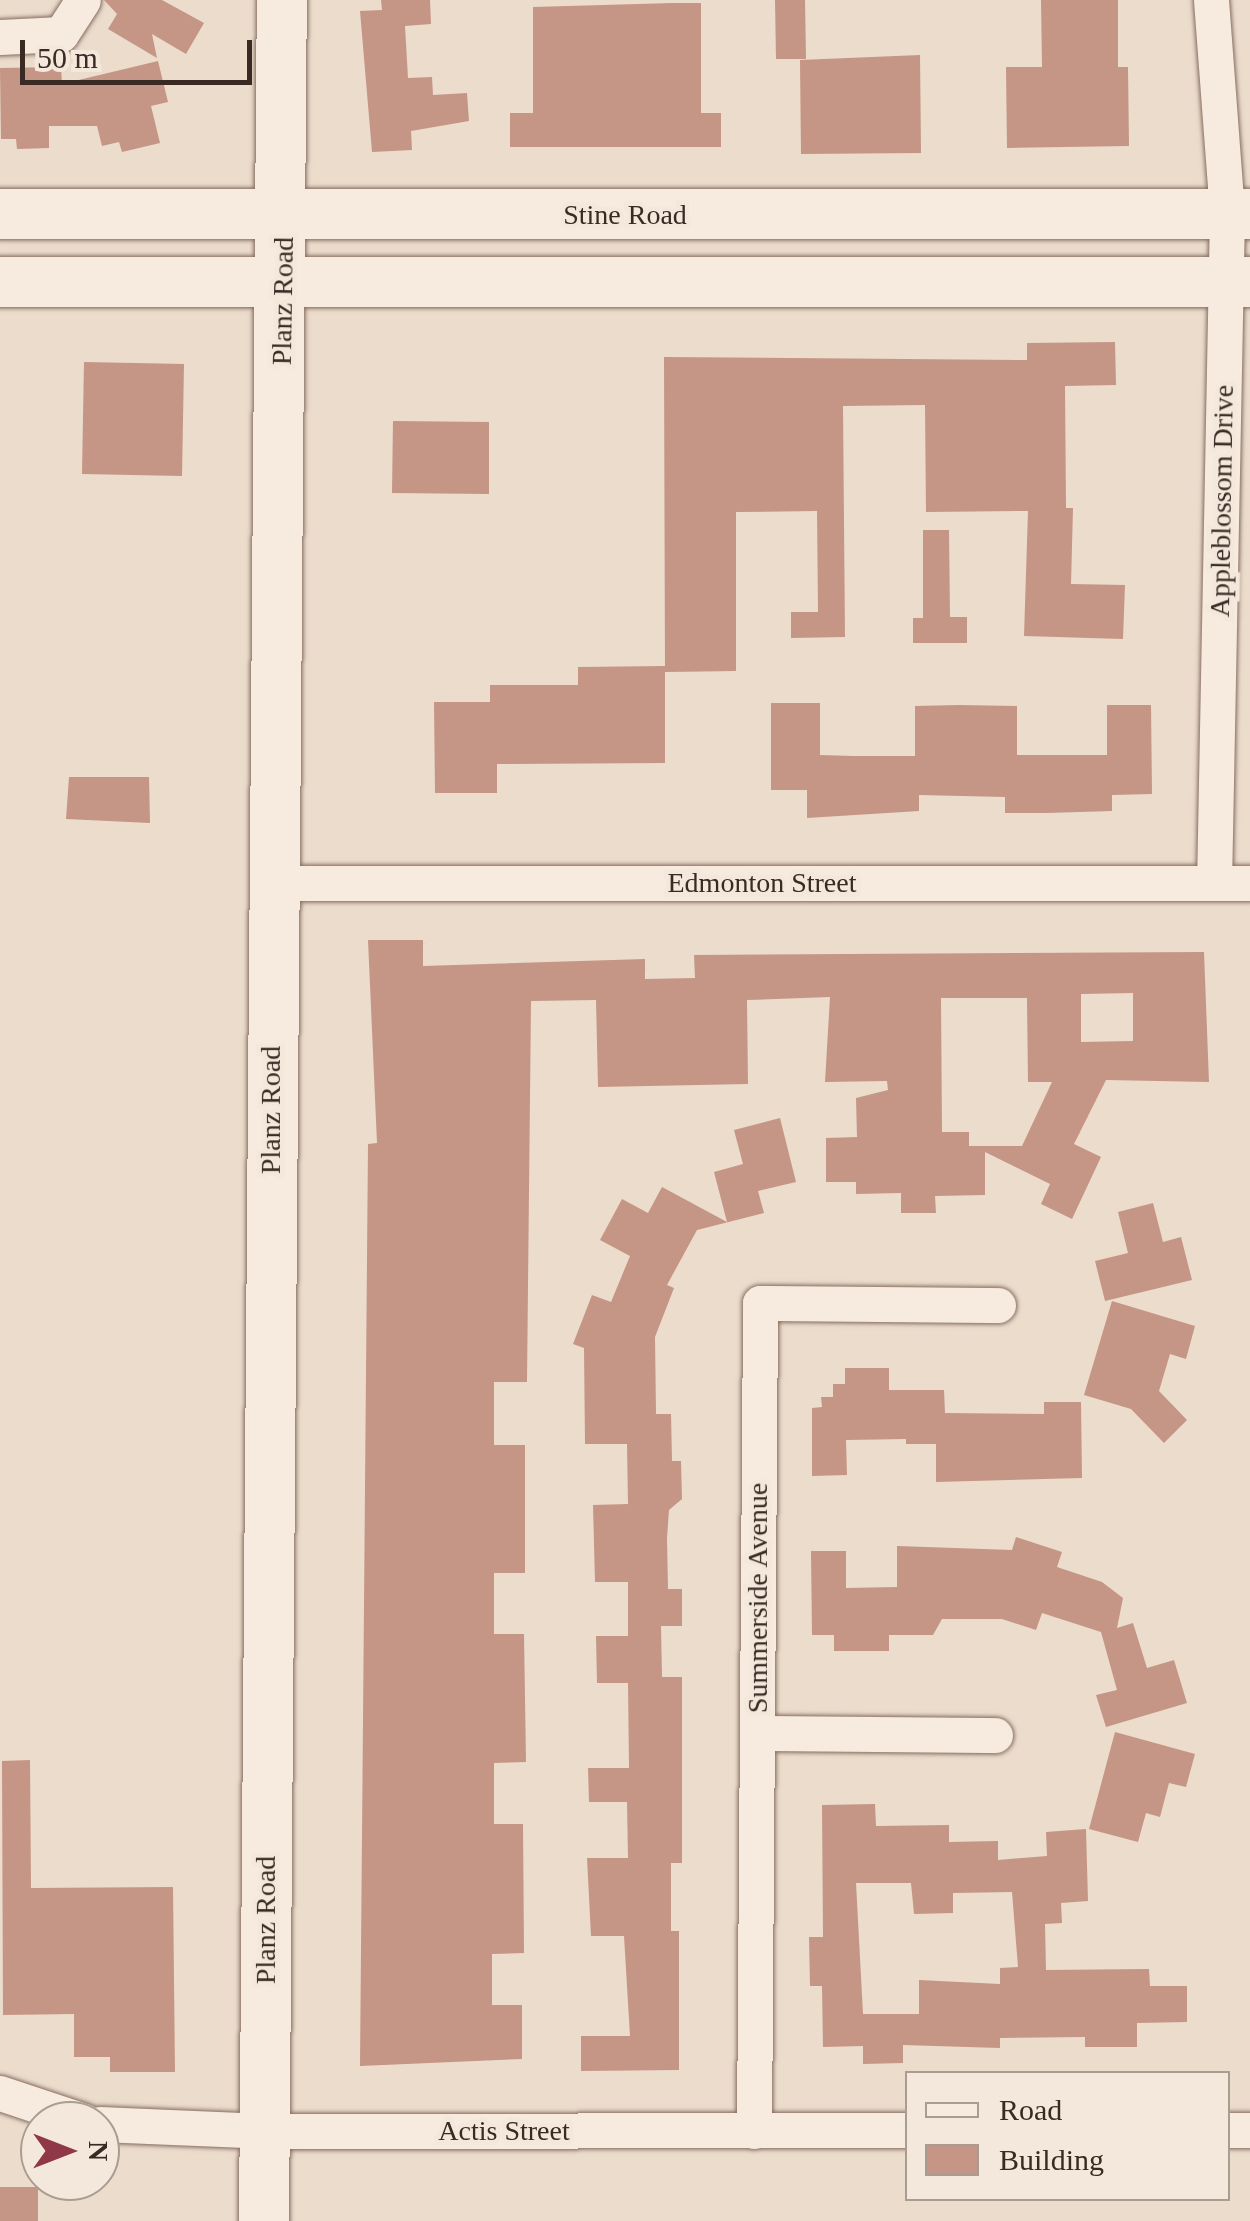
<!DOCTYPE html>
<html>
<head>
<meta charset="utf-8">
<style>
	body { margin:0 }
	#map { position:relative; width:1250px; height:2221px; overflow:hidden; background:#ebdccc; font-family:"Times New Roman",serif }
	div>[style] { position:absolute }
	.building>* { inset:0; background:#c59586 }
	.roads { filter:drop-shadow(0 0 2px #866e61) drop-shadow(0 0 2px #866e61) }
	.street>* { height:35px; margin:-17.5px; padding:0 17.5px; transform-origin:17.5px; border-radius:17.5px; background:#f6ebde }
	.secondary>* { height:50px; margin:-25px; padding:0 25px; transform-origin:25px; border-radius:25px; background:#f6ebde }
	span { translate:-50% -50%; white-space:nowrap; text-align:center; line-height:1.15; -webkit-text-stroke:9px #f3e8db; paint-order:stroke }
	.street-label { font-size:28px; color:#392a23 }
	.legend { position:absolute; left:905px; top:2071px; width:325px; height:130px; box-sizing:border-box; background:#f3e8db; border:2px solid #a99c91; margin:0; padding:12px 18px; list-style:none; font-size:30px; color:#392a23 }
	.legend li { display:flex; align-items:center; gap:20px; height:50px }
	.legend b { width:50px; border:2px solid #a99c91 }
	.north { position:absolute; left:20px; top:2101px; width:100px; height:100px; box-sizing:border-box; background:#f3e8db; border:2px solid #a99c91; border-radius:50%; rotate:90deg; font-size:28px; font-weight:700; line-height:40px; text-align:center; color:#392a23 }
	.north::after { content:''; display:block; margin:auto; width:35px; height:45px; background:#8f3848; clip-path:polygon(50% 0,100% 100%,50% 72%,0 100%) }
	.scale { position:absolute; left:20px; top:40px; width:232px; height:45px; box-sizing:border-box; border:5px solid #392a23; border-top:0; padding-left:12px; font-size:30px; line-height:35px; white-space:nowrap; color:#392a23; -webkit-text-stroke:8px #f3e8db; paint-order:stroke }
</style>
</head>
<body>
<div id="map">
	<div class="building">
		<div style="clip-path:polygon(104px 0,162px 0,204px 23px,186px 54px,152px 34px,157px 58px,108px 29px,117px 14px)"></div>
		<div style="clip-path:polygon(381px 0,430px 0,431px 24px,405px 26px,408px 78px,432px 77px,433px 95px,467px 93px,469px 121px,411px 131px,412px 150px,372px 152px,360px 11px,382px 10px)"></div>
		<div style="clip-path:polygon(775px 0,805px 0,806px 59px,776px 59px)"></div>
		<div style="clip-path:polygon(1041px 0,1118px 0,1118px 67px,1128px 67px,1129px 146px,1007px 148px,1006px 67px,1042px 67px)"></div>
		<div style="clip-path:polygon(673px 3px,701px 3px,701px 113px,721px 113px,721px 147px,510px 147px,510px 113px,533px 113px,533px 7px)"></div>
		<div style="clip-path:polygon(920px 55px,921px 153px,801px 154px,800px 60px)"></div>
		<div style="clip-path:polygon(158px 61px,168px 102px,151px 106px,160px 143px,122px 152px,119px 142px,102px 146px,97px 126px,49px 126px,49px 148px,17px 149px,16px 139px,1px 139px,0 68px,61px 67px,62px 84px)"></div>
		<div style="clip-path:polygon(1115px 342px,1116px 385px,1065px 386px,1066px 508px,1073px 508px,1071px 584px,1125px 585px,1123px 639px,1024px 636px,1028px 511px,926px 512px,925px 405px,843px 406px,845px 637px,791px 638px,791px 612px,818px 612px,817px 511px,736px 512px,736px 671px,665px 672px,664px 357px,1027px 360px,1027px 343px)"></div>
		<div style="clip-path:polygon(84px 362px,184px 364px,182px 476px,82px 474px)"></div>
		<div style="clip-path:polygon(393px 421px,489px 422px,489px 494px,392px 493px)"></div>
		<div style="clip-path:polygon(923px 530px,949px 530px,950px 617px,967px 617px,967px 643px,913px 643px,913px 618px,923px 618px)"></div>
		<div style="clip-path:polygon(665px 666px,665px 763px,497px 764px,497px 793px,435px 793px,434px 702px,490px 702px,490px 685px,578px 685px,578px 667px)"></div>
		<div style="clip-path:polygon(771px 703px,820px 703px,820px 755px,853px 756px,915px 756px,915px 706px,958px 705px,1017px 706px,1017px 755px,1107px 755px,1107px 705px,1151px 705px,1152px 794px,1112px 795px,1112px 811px,1047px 813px,1005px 813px,1005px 797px,919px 795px,919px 811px,807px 818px,807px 790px,771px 790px)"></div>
		<div style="clip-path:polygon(69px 777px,149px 777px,150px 823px,66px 819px)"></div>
		<div style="clip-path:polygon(evenodd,368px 940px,423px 940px,423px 966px,645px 959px,645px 979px,695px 978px,694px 955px,1204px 952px,1209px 1082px,1106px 1080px,1074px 1144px,1101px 1157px,1072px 1219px,1041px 1204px,1050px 1184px,985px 1152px,985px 1195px,935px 1196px,936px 1213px,901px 1213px,901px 1193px,856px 1194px,856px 1182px,826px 1182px,826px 1138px,857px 1137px,856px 1098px,888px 1090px,887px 1081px,825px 1082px,830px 997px,747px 1000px,748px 1084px,598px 1087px,596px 1000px,531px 1001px,527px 1382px,494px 1382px,494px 1445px,525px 1445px,525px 1573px,494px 1573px,494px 1634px,524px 1634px,526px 1762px,494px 1763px,494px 1824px,523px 1824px,524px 1953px,492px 1954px,492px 2005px,522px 2005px,522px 2059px,360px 2066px,368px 1144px,377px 1143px,368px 940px,1133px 993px,1133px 1041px,1081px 1042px,1081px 994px,1133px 993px,368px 940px,941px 998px,1027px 998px,1028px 1082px,1052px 1082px,1022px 1146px,969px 1146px,969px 1132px,942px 1132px,941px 998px)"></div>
		<div style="clip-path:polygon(780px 1118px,796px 1182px,758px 1191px,764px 1213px,697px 1230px,667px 1285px,674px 1288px,655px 1337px,656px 1414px,671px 1414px,672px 1461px,681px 1461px,682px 1499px,669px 1510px,667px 1538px,668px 1589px,682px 1589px,682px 1626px,661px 1626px,662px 1677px,682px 1677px,682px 1863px,671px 1863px,671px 1931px,679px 1931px,679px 2070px,581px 2071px,581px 2036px,630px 2036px,624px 1936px,591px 1936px,587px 1858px,628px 1858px,627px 1802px,589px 1802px,588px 1768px,629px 1768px,628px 1683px,597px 1683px,596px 1636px,628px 1636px,628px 1582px,595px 1582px,593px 1505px,628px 1504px,627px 1444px,585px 1444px,584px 1348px,573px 1344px,592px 1295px,611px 1302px,630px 1256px,600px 1240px,622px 1199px,648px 1213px,662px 1187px,727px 1222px,714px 1172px,743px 1164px,734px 1130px)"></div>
		<div style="clip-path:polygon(1153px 1203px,1163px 1242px,1181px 1237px,1192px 1280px,1105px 1301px,1095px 1261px,1128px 1253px,1118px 1212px)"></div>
		<div style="clip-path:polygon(1112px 1301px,1195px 1326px,1186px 1359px,1170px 1354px,1159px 1391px,1187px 1420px,1164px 1443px,1131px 1409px,1084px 1395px)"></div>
		<div style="clip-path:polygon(845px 1368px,889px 1368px,889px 1390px,944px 1390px,945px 1413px,1044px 1414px,1044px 1402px,1081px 1402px,1082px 1478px,936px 1482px,936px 1444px,906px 1444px,906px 1439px,846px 1440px,847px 1475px,812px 1476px,812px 1408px,822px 1407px,821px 1397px,833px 1397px,833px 1384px,845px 1384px)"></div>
		<div style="clip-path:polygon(1016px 1537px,1062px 1552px,1057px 1567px,1102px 1582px,1123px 1598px,1117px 1628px,1133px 1623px,1147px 1668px,1174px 1660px,1187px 1703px,1106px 1727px,1096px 1695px,1117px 1690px,1101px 1632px,1042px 1613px,1036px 1630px,1002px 1619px,942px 1619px,933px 1635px,889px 1635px,889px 1651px,834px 1651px,834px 1635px,812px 1635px,811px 1551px,846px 1551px,846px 1588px,897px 1587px,897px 1546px,1012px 1550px)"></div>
		<div style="clip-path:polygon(1115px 1732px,1195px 1754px,1186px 1787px,1169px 1783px,1160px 1817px,1146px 1813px,1138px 1842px,1089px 1829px)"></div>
		<div style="clip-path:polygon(30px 1760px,31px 1888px,173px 1887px,175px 2072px,110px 2072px,110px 2057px,74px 2057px,74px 2014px,3px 2015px,2px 1761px)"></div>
		<div style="clip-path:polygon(evenodd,875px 1804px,876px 1826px,949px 1825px,949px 1842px,998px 1841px,998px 1860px,1047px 1856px,1046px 1832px,1086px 1829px,1088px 1901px,1061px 1903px,1062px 1923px,1045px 1924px,1046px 1970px,1149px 1969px,1150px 1986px,1187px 1986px,1187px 2022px,1137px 2023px,1137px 2047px,1085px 2047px,1085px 2037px,1000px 2038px,1000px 2048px,903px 2045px,903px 2063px,863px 2064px,863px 2046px,823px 2047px,822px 1986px,810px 1986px,809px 1937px,823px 1937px,822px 1805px,875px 1804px,856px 1883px,911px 1883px,914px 1914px,953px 1913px,953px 1893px,1012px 1892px,1018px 1967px,1000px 1968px,1000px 1984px,919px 1980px,919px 2014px,863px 2014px,856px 1883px)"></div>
		<div style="clip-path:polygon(0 2187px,38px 2187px,38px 2221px,0 2221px)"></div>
	</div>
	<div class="roads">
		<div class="street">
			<div style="left:1211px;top:0;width:215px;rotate:85.7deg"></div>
			<div style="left:1227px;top:214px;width:669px;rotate:91.11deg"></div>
			<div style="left:0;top:37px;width:61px;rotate:-2.8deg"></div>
			<div style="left:61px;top:34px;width:40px;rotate:-57.1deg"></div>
			<div style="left:273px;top:883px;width:977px"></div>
			<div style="left:757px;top:1733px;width:238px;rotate:0.5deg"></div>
			<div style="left:0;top:2093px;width:89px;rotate:18.4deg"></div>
			<div style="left:100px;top:2124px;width:164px;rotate:2.4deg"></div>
			<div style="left:264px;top:2131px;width:644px;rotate:-0.09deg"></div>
			<div style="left:1228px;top:2130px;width:22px"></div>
			<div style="left:754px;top:2131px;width:828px;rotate:-89.58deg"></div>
			<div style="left:760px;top:1303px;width:238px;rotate:0.5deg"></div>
		</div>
		<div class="secondary">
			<div style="left:0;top:214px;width:1250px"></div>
			<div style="left:0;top:282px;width:1250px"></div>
			<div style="left:264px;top:2221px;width:2221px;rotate:-89.54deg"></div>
		</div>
	</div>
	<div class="street-label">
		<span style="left:625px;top:215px">Stine Road</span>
		<span style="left:283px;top:301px;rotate:-89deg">Planz Road</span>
		<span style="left:1222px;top:501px;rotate:-89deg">Appleblossom Drive</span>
		<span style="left:762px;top:883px">Edmonton Street</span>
		<span style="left:271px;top:1110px;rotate:-90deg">Planz Road</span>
		<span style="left:758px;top:1598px;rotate:-90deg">Summerside Avenue</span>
		<span style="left:266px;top:1920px;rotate:-90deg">Planz Road</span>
		<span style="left:504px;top:2131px">Actis Street</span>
	</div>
	<ul class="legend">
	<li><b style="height:12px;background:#f6ebde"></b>Road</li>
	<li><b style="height:28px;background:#c59586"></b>Building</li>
	</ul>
	<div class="north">N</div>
	<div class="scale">50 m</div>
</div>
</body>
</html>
